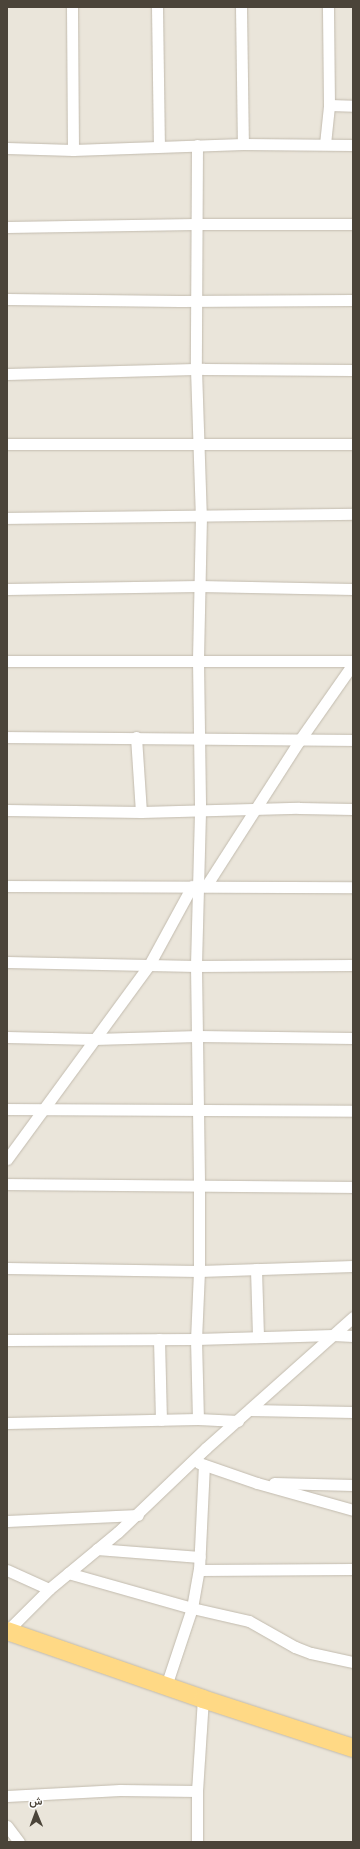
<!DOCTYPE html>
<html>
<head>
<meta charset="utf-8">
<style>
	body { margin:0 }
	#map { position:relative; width:360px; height:1849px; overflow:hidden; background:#f6f3ec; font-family:"IBM Plex Sans",Vazirmatn,sans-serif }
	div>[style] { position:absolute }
	.residential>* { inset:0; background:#eae5da }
	.roads { filter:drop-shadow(0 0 1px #c2bbae) drop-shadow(0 0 1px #c2bbae) }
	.minor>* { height:11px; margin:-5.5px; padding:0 5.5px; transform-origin:5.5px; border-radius:5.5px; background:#fff }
	.trunk>* { height:18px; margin:-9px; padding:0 9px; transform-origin:9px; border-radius:9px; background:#ffd985 }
	span { translate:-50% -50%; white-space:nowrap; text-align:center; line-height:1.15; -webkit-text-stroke:3px #fff; paint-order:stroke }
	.frame { position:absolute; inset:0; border:8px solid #4b4439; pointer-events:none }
	.north { position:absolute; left:16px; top:1793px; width:40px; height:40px; -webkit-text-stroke:3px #fff; paint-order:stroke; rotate:359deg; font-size:11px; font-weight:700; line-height:16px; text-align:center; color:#4b4439 }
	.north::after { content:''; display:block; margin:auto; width:14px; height:18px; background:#4b4439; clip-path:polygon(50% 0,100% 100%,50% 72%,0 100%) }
</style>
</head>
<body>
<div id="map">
	<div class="residential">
		<div style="clip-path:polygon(7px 7px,353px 7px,353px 1842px,7px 1842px)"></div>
	</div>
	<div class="roads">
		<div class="minor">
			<div style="left:72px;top:7px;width:143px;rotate:89.6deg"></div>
			<div style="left:157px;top:7px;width:139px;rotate:89.2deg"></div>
			<div style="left:241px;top:7px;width:137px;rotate:89.2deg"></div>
			<div style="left:329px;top:105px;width:24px;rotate:2deg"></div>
			<div style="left:325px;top:144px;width:39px;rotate:-84deg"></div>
			<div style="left:329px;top:105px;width:98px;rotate:-90.6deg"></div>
			<div style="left:197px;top:145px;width:224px;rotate:90.3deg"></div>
			<div style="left:196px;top:369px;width:147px;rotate:88.1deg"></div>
			<div style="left:201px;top:516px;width:144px;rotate:91.2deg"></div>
			<div style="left:198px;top:660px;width:152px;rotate:89.2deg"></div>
			<div style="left:200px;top:812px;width:154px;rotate:91.5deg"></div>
			<div style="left:196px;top:966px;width:219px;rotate:89.2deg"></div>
			<div style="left:199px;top:1185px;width:86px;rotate:90deg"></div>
			<div style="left:199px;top:1271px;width:68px;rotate:92.5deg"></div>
			<div style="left:196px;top:1339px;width:80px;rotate:88.6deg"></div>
			<div style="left:7px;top:148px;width:66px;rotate:1.7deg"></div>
			<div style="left:73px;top:150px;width:170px;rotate:-2deg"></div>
			<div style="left:243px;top:144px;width:110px;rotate:0.5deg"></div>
			<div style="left:7px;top:227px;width:188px;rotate:-0.9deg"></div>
			<div style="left:195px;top:224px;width:158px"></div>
			<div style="left:7px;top:299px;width:173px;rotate:0.7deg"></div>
			<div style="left:180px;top:301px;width:173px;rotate:-0.3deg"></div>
			<div style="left:7px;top:374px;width:197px;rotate:-1.5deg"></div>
			<div style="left:204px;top:369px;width:149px;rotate:0.4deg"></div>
			<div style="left:7px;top:444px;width:346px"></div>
			<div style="left:7px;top:518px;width:346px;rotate:-0.7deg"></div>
			<div style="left:7px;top:589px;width:192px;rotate:-0.9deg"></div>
			<div style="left:199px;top:586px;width:154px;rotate:1.1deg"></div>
			<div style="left:7px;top:661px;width:346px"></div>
			<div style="left:7px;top:737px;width:346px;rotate:0.5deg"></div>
			<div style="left:136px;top:737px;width:75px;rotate:86.2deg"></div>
			<div style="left:7px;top:810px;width:134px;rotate:0.9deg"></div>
			<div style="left:141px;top:812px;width:158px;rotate:-1.5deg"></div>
			<div style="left:299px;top:808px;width:54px;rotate:1.1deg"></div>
			<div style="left:7px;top:886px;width:346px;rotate:0.2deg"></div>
			<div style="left:206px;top:886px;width:172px;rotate:-57.3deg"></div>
			<div style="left:299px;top:741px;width:94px;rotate:-55deg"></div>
			<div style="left:7px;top:962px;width:189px;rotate:1.2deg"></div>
			<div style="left:196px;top:966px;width:157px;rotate:-0.4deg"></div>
			<div style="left:7px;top:1037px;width:87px;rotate:1.3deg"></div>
			<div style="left:94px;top:1039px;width:104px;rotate:-1.7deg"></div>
			<div style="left:198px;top:1036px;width:155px;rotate:0.7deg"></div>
			<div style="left:7px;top:1109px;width:346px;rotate:0.3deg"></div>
			<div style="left:7px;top:1159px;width:240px;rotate:-53.8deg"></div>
			<div style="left:149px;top:965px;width:90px;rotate:-61.4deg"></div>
			<div style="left:7px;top:1184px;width:346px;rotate:0.5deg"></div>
			<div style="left:7px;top:1268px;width:192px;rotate:0.9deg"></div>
			<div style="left:199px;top:1271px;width:154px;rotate:-1.9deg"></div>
			<div style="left:256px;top:1269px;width:68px;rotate:88.3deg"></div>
			<div style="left:159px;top:1339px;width:81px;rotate:88.6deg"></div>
			<div style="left:7px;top:1340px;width:189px;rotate:-0.3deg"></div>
			<div style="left:196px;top:1339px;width:137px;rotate:-1.7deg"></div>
			<div style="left:333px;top:1335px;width:20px;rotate:3deg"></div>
			<div style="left:250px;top:1410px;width:103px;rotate:1.1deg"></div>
			<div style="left:7px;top:1423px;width:191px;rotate:-1.2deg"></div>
			<div style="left:198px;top:1419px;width:40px;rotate:2.9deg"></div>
			<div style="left:199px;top:1463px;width:61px;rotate:19deg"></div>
			<div style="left:257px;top:1483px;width:100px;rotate:15.7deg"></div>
			<div style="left:274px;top:1483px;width:79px;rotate:1.5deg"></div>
			<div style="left:7px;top:1521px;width:131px;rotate:-2.6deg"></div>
			<div style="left:97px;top:1549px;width:103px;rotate:4.4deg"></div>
			<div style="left:7px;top:1570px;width:46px;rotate:24.3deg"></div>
			<div style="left:199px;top:1570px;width:154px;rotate:-0.4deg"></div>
			<div style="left:68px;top:1573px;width:129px;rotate:15.8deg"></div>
			<div style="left:192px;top:1608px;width:58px;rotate:12.8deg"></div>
			<div style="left:249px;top:1621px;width:53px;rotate:29.5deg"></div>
			<div style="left:295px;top:1647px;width:17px;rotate:21deg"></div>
			<div style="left:311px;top:1653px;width:43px;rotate:12.1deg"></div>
			<div style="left:7px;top:1631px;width:59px;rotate:-45deg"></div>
			<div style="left:49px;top:1589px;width:89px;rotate:-39.6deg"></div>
			<div style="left:118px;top:1532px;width:122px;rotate:-43.7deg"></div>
			<div style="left:206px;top:1448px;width:197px;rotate:-41.7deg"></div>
			<div style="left:166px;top:1686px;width:82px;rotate:-71.6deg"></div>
			<div style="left:192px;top:1608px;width:39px;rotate:-80deg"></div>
			<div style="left:199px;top:1570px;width:105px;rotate:-87.3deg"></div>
			<div style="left:7px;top:1796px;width:113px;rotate:-3deg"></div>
			<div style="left:120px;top:1790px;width:77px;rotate:0.7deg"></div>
			<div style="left:7px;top:1826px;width:20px;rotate:53deg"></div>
			<div style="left:197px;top:1842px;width:51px;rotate:-90deg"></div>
			<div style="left:197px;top:1791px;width:92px;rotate:-86.3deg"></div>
		</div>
		<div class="trunk">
			<div style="left:7px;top:1631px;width:207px;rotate:19.1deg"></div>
			<div style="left:203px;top:1699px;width:158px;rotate:18.1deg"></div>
		</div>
	</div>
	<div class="frame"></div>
	<div class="north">ش</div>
</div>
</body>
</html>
